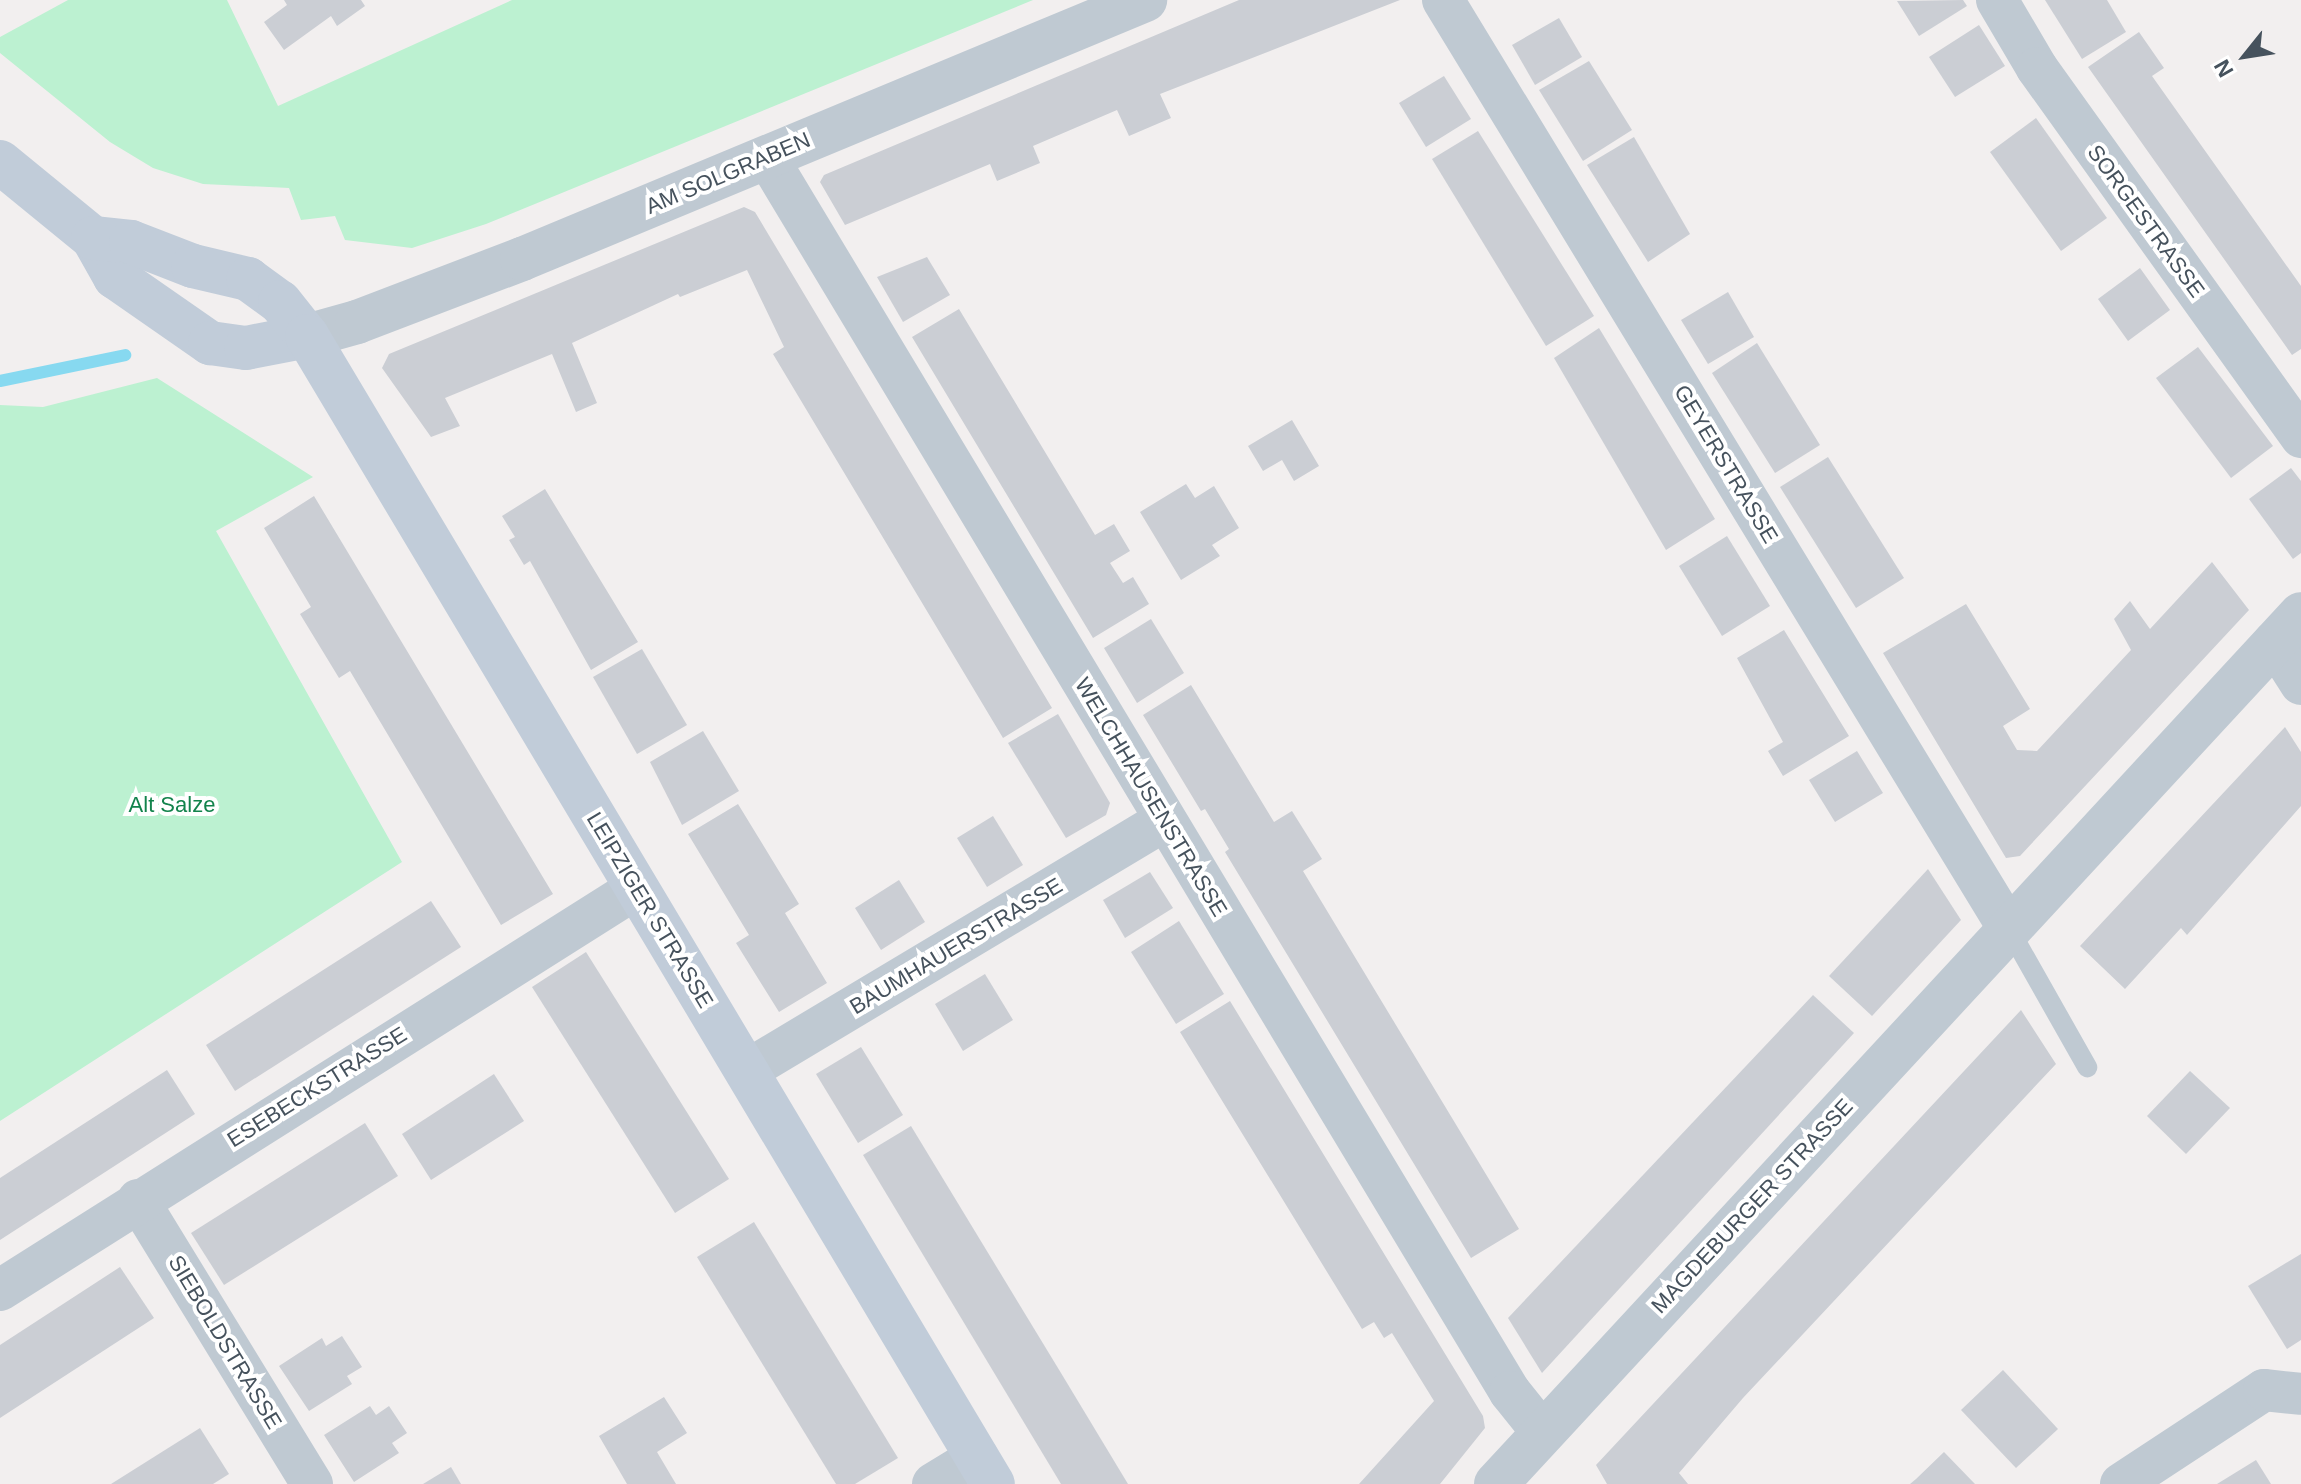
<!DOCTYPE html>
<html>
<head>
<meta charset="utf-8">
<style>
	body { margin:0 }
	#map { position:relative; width:2301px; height:1484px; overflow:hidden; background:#f2efef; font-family:Helvetica,sans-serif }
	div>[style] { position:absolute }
	.green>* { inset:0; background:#bcf1d1 }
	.stream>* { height:12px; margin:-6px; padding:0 6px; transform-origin:6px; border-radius:6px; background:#87d9f0 }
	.building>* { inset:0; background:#cbced4 }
	.service>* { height:20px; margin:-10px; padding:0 10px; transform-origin:10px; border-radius:10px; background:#bfc9d2 }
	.minor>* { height:42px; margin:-21px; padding:0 21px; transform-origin:21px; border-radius:21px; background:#bfc9d2 }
	.tertiary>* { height:44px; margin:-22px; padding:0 22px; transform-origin:22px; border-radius:22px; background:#bfc9d2 }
	.secondary>* { height:44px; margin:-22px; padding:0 22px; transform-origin:22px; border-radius:22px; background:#c1ccd9 }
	span { translate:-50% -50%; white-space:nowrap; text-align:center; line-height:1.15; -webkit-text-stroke:8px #fff; paint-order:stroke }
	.street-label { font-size:22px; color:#46525d }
	.park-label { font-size:22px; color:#13834c }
	.north { position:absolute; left:2205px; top:16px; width:80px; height:80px; -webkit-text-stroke:6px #fff; paint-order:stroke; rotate:240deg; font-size:22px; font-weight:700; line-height:32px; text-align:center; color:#46525d }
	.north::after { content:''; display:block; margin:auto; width:28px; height:36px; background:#46525d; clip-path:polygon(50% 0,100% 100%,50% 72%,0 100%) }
</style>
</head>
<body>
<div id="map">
	<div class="green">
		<div style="clip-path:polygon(68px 0,227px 0,278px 106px,512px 0,1033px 0,486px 224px,412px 248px,345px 240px,335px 216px,301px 220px,289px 188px,203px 184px,153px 168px,110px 142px,0 53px,0 37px)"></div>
		<div style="clip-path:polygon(157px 378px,313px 477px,216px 531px,402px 862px,0 1121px,0 405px,43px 407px)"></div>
	</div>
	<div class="stream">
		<div style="left:0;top:381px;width:128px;rotate:-11.7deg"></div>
	</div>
	<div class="building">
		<div style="clip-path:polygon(284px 0,361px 0,365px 6px,337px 26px,331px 16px,284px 50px,264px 22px,287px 5px)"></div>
		<div style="clip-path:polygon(1239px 0,1400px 0,1160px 94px,1171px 118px,1129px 136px,1117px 110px,1033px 146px,1040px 163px,997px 181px,990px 164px,845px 225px,820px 182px,824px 175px)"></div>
		<div style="clip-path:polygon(1963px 0,1967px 6px,1919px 36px,1897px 1px)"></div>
		<div style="clip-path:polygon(2045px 0,2107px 0,2126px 32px,2082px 59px)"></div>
		<div style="clip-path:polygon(1559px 18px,1582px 57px,1535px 85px,1512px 45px)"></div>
		<div style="clip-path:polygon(1979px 25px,2005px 66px,1955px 97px,1929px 57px)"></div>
		<div style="clip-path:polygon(2139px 32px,2164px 68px,2152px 76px,2301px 286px,2301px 349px,2292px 355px,2088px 67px)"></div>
		<div style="clip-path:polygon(1589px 61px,1632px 130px,1583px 161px,1539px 90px)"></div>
		<div style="clip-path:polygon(1444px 76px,1471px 119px,1426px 147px,1399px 103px)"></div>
		<div style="clip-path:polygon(2036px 118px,2107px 218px,2061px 251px,1990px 152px)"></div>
		<div style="clip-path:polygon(1478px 131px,1594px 316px,1546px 346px,1432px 159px)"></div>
		<div style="clip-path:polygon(1634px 137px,1690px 234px,1648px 262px,1587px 165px)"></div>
		<div style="clip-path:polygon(744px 207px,755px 212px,1052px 708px,1003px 738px,773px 354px,784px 347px,747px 270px,680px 297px,678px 294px,572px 343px,597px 403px,576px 412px,552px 354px,445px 398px,460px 426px,431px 437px,382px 368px,389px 354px)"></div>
		<div style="clip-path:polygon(927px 257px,950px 295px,903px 322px,877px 277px)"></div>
		<div style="clip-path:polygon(2140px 268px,2170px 310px,2128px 341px,2098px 299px)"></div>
		<div style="clip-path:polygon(1728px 292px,1754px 337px,1708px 364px,1681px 320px)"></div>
		<div style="clip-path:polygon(959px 309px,1095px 535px,1114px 524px,1130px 551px,1110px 563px,1123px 583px,1133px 577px,1149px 604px,1093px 638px,912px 337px)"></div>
		<div style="clip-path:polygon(1599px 328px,1715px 519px,1666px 550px,1554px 358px)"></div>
		<div style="clip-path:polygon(1757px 343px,1820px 445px,1775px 473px,1712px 373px)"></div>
		<div style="clip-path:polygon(2198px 347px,2273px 446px,2231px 478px,2156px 378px)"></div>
		<div style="clip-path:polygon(1292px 420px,1319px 466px,1294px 481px,1282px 460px,1263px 471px,1248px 446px)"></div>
		<div style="clip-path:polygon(1828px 457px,1904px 578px,1856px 608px,1780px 487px)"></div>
		<div style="clip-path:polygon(2291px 468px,2301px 481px,2301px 553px,2293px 559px,2249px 499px)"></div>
		<div style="clip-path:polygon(1186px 484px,1195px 498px,1214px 486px,1239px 528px,1212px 545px,1220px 556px,1181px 580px,1140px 512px)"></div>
		<div style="clip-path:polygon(545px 489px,638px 642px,591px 670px,530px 561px,524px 565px,509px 540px,515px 537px,502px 516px)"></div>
		<div style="clip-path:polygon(314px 496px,553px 894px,501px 925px,350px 671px,339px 678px,300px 614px,311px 607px,264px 528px)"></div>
		<div style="clip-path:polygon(1727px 536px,1770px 606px,1722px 636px,1679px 566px)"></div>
		<div style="clip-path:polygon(2212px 562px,2249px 610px,2020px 856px,2006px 858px,1883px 653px,1966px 604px,2030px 709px,2003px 726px,2017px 750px,2037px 751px,2131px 650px,2114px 619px,2130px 601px,2150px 629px)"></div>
		<div style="clip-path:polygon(1151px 619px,1184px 673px,1137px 703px,1104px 648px)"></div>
		<div style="clip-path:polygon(1784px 630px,1849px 736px,1783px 776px,1768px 751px,1783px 742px,1737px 658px)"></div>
		<div style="clip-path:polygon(642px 649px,687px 725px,637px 754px,593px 677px)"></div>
		<div style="clip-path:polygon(1191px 685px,1274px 822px,1292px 811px,1322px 859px,1303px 871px,1519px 1229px,1471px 1258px,1225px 852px,1229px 849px,1205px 809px,1201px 811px,1143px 715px)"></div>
		<div style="clip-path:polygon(1058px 714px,1110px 803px,1106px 815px,1066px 838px,1008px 743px)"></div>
		<div style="clip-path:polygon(2285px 727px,2301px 752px,2301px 806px,2187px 935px,2181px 928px,2125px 989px,2080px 946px)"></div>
		<div style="clip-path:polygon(703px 731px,739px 791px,682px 825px,650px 762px)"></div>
		<div style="clip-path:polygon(1857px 751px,1883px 793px,1835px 822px,1809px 780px)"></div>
		<div style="clip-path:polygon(738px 804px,799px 904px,785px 913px,827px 983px,779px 1012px,736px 943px,749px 935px,688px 834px)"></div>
		<div style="clip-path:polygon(993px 816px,1023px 865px,987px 887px,957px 838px)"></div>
		<div style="clip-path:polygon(1928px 869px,1961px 920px,1872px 1016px,1829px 976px)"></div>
		<div style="clip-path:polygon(1150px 872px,1173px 908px,1125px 938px,1103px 900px)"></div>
		<div style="clip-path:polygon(899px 880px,925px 922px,881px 950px,855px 908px)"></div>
		<div style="clip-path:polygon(431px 901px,461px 947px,235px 1091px,206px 1045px)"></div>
		<div style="clip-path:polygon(1179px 921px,1224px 994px,1176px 1024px,1131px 952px)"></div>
		<div style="clip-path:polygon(586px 952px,729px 1179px,675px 1213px,532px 987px)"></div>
		<div style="clip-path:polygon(985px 974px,1013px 1020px,963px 1051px,935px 1004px)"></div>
		<div style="clip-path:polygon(1813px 995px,1854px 1033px,1542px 1373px,1508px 1318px)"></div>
		<div style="clip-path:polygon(1230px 1001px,1483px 1416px,1485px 1428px,1440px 1484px,1359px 1484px,1434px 1401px,1392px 1333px,1384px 1338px,1374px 1322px,1362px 1329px,1180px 1032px)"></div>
		<div style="clip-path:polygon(2021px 1010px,2056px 1064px,1743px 1398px,1679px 1473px,1688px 1484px,1607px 1484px,1596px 1465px)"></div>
		<div style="clip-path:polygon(861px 1047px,903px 1115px,858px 1143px,816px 1074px)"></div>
		<div style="clip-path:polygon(167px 1070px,195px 1114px,0 1240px,0 1178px)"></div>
		<div style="clip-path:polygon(2190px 1071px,2230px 1108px,2186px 1154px,2147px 1116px)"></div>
		<div style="clip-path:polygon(494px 1074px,524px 1121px,431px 1180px,402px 1134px)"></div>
		<div style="clip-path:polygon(365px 1123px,398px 1176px,224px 1285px,191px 1233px)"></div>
		<div style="clip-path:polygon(911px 1126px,1061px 1373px,1128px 1484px,1061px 1484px,863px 1155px)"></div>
		<div style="clip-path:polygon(754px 1222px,898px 1458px,855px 1484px,836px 1484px,697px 1257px)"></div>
		<div style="clip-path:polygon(2301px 1254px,2301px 1340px,2287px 1349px,2248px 1286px)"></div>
		<div style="clip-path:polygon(120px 1267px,154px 1318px,0 1418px,0 1345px)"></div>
		<div style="clip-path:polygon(342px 1336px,362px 1367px,347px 1376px,352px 1384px,309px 1411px,279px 1366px,322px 1338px,326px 1346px)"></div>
		<div style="clip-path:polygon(2003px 1370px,2058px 1429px,2016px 1468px,1961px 1410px)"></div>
		<div style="clip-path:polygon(664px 1397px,687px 1433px,657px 1452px,676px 1484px,627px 1484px,599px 1436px)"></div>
		<div style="clip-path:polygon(370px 1406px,376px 1415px,389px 1406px,407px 1433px,392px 1443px,399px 1453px,354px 1482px,324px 1435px)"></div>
		<div style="clip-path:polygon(200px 1428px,229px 1474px,213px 1484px,111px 1484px)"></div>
		<div style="clip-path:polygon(1944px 1452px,1975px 1484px,1910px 1484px,1916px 1479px)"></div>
		<div style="clip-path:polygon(2256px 1460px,2271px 1484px,2217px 1484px)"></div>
		<div style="clip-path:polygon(451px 1467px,461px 1484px,423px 1484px)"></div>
	</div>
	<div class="service">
		<div style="left:2009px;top:929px;width:159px;rotate:60.5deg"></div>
	</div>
	<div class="minor">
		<div style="left:1443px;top:0;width:1088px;rotate:58.65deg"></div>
		<div style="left:1997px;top:0;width:79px;rotate:59.5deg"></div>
		<div style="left:2037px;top:68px;width:454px;rotate:54.4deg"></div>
		<div style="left:767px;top:157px;width:1441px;rotate:58.97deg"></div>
		<div style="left:1510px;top:1392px;width:53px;rotate:51.2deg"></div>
		<div style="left:2274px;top:642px;width:50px;rotate:57.3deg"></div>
		<div style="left:746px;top:1071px;width:488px;rotate:-30.9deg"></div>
		<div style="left:138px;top:1200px;width:333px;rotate:58.5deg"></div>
		<div style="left:0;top:1290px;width:753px;rotate:-32.26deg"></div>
		<div style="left:933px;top:1484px;width:52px;rotate:-31.5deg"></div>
		<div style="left:2121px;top:1484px;width:171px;rotate:-33.3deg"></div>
		<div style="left:2264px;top:1390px;width:37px;rotate:6deg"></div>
	</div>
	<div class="tertiary">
		<div style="left:307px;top:336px;width:52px;rotate:-15.6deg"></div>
		<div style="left:357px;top:322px;width:177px;rotate:-20.9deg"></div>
		<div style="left:522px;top:259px;width:675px;rotate:-22.57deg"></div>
		<div style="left:1496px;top:1484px;width:1185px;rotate:-47.22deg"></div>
	</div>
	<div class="secondary">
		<div style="left:0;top:162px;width:120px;rotate:39.3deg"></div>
		<div style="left:93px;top:238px;width:45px;rotate:60.6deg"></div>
		<div style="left:115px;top:277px;width:116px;rotate:34.8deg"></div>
		<div style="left:210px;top:343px;width:36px;rotate:8deg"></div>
		<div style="left:246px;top:348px;width:62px;rotate:-11.1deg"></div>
		<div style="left:93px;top:238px;width:38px;rotate:6deg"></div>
		<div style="left:131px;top:242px;width:66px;rotate:21.2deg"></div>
		<div style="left:193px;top:266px;width:57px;rotate:13.3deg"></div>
		<div style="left:248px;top:279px;width:39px;rotate:36deg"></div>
		<div style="left:280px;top:302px;width:43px;rotate:51.5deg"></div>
		<div style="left:307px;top:336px;width:1337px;rotate:59.14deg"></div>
	</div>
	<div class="street-label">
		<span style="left:728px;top:173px;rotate:-23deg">AM SOLGRABEN</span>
		<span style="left:2146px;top:221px;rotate:54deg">SORGESTRASSE</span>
		<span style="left:1726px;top:464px;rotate:59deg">GEYERSTRASSE</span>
		<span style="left:1151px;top:797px;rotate:59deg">WELCHHAUSENSTRASSE</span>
		<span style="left:650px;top:910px;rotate:59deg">LEIPZIGER STRASSE</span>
		<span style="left:956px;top:946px;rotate:-31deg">BAUMHAUERSTRASSE</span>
		<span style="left:317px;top:1087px;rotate:-32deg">ESEBECKSTRASSE</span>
		<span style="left:1752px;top:1206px;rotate:-47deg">MAGDEBURGER STRASSE</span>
		<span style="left:225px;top:1342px;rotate:59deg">SIEBOLDSTRASSE</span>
	</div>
	<div class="park-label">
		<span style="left:172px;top:805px">Alt Salze</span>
	</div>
	<div class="north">N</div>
</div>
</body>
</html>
